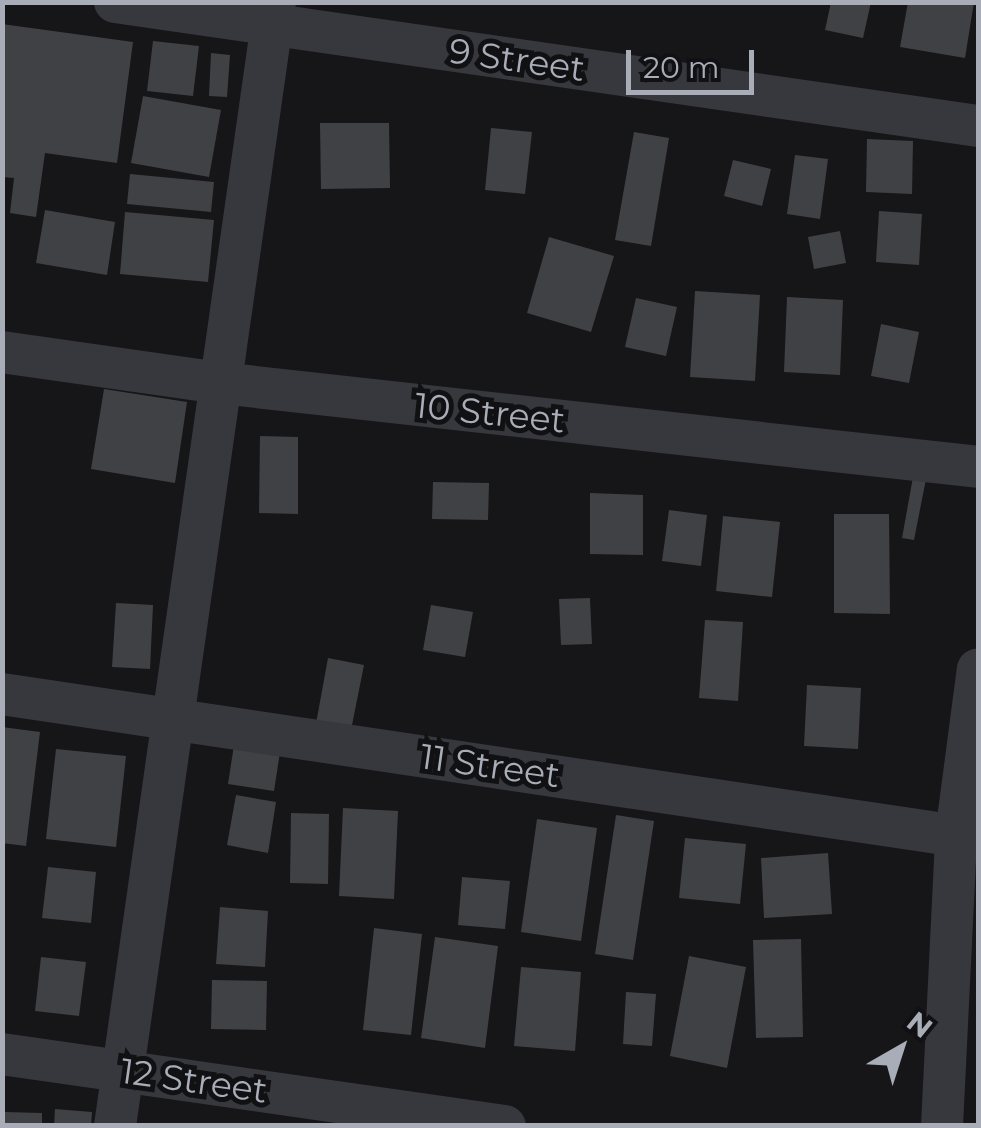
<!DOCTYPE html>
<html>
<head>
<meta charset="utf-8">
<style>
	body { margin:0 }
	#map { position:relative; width:981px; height:1128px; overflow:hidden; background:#161618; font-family:Montserrat,sans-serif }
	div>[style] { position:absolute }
	.building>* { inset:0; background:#404145 }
	.minor>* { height:42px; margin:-21px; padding:0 21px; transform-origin:21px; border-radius:21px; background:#37383d }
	span { translate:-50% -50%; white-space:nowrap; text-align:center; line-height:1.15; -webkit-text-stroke:10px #111113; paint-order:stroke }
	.street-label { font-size:35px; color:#a8adb8 }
	.frame { position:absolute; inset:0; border:5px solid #a8adb8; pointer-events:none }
	.north { position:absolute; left:851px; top:998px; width:100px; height:100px; -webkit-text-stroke:8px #111113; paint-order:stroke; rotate:39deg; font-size:28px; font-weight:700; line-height:40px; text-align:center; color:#a8adb8 }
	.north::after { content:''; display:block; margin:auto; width:35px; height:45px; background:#a8adb8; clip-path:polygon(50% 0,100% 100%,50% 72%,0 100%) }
	.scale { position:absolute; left:626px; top:50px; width:128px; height:45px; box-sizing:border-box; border:5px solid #a8adb8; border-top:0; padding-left:12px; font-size:30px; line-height:35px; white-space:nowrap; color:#a8adb8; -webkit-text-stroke:8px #111113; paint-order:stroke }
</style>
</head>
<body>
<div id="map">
	<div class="building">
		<div style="clip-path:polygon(831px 2px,871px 2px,863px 38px,825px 30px)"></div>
		<div style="clip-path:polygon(908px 2px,974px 2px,965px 58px,900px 47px)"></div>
		<div style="clip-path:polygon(2px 24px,133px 42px,117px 163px,45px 153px,36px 217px,10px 213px,14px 178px,2px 177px)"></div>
		<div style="clip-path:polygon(153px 41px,199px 46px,193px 96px,147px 91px)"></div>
		<div style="clip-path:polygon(211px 53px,230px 55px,227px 97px,209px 96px)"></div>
		<div style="clip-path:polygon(143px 96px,221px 110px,209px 177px,131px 163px)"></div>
		<div style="clip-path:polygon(320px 123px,389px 123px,390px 188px,321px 189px)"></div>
		<div style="clip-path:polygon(491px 128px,532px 132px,525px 194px,485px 190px)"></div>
		<div style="clip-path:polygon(634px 132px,669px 138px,651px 246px,615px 240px)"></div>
		<div style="clip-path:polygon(867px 139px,913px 141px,912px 194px,866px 192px)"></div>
		<div style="clip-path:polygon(795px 155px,828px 159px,820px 219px,787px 214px)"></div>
		<div style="clip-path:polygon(733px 160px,771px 169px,762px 206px,724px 196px)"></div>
		<div style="clip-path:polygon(130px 174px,214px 182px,211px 212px,127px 204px)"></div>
		<div style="clip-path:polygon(45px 210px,115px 222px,107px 275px,36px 263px)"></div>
		<div style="clip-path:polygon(879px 211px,922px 214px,919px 265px,876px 262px)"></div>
		<div style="clip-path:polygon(125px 212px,214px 220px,208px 282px,120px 274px)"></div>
		<div style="clip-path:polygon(840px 231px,846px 263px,814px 269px,808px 237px)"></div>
		<div style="clip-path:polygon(549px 237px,614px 256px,591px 332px,527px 313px)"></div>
		<div style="clip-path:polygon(695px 291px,760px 295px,755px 381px,690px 377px)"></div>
		<div style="clip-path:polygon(787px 297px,843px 300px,840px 375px,784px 372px)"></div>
		<div style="clip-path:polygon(636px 298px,677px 307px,666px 356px,625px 347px)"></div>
		<div style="clip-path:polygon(881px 324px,919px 332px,909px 383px,871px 376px)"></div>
		<div style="clip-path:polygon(104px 389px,187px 402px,175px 483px,91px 469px)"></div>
		<div style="clip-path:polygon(260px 436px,298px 437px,298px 514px,259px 513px)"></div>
		<div style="clip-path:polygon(913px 477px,926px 479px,914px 540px,902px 538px)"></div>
		<div style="clip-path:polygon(433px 482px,489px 483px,488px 520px,432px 519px)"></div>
		<div style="clip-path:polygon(590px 493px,643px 495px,643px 555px,590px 554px)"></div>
		<div style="clip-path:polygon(669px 510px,707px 515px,701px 566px,662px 561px)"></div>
		<div style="clip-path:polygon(834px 514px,889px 514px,890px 614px,834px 613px)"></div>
		<div style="clip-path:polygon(723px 516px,780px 522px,772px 597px,716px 591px)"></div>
		<div style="clip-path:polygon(590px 598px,592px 644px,561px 645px,559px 599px)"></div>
		<div style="clip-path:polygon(116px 603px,153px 605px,150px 669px,112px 667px)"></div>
		<div style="clip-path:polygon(431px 605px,473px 612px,465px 657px,423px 650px)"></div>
		<div style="clip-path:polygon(705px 620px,743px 622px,738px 701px,699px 698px)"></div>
		<div style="clip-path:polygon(328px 658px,364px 665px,350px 735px,315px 729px)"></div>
		<div style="clip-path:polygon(807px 685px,861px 688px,858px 749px,804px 746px)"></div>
		<div style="clip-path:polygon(2px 727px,40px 732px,26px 846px,2px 843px)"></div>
		<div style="clip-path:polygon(234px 745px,280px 752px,274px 791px,228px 784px)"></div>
		<div style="clip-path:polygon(56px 749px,126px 756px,116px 847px,46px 839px)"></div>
		<div style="clip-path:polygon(236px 795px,276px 802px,268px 853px,227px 845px)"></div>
		<div style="clip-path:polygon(343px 808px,398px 811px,394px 899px,339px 896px)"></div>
		<div style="clip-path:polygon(291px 813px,329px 814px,328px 884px,290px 883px)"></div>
		<div style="clip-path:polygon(616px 815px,654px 821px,633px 960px,595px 954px)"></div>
		<div style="clip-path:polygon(537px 819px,597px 828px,581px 941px,521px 932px)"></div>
		<div style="clip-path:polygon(685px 838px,746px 844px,740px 904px,679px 898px)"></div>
		<div style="clip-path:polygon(828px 853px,832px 914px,764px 918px,761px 858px)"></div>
		<div style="clip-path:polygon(48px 867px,96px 872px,91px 923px,42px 918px)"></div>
		<div style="clip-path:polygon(462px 877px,510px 881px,505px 929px,458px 925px)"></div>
		<div style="clip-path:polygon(220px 907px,268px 911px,265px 967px,216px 964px)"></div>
		<div style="clip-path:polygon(374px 928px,422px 934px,411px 1035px,363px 1030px)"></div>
		<div style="clip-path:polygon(435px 937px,498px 946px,485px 1048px,421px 1038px)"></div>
		<div style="clip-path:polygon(801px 939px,803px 1037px,756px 1038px,753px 940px)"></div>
		<div style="clip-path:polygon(689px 956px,746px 967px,727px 1068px,670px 1056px)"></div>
		<div style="clip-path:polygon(41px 957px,86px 962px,79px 1016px,35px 1011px)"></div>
		<div style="clip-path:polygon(521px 967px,581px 972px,575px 1051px,514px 1046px)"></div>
		<div style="clip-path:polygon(212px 980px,267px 981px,266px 1030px,211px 1029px)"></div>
		<div style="clip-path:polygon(626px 992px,656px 994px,652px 1046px,623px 1044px)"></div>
		<div style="clip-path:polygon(55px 1109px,92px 1112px,91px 1126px,54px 1126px)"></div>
		<div style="clip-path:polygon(5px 1112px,42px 1113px,42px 1126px,4px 1126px)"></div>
	</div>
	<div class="minor">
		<div style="left:115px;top:2px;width:872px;rotate:8.18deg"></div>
		<div style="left:2px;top:352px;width:220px;rotate:8.1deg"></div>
		<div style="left:220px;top:383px;width:763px;rotate:6.32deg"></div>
		<div style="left:2px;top:694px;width:987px;rotate:8.45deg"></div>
		<div style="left:2px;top:1054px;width:508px;rotate:8.15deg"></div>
		<div style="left:115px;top:1126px;width:1135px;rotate:-81.9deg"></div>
		<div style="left:942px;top:1126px;width:291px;rotate:-87.2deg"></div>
		<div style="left:956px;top:835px;width:167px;rotate:-82.5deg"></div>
	</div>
	<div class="street-label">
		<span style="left:517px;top:60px;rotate:8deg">9 Street</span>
		<span style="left:490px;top:413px;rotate:6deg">10 Street</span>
		<span style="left:490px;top:766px;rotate:8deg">11 Street</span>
		<span style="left:194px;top:1081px;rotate:8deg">12 Street</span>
	</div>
	<div class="frame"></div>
	<div class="north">N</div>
	<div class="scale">20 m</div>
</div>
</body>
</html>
